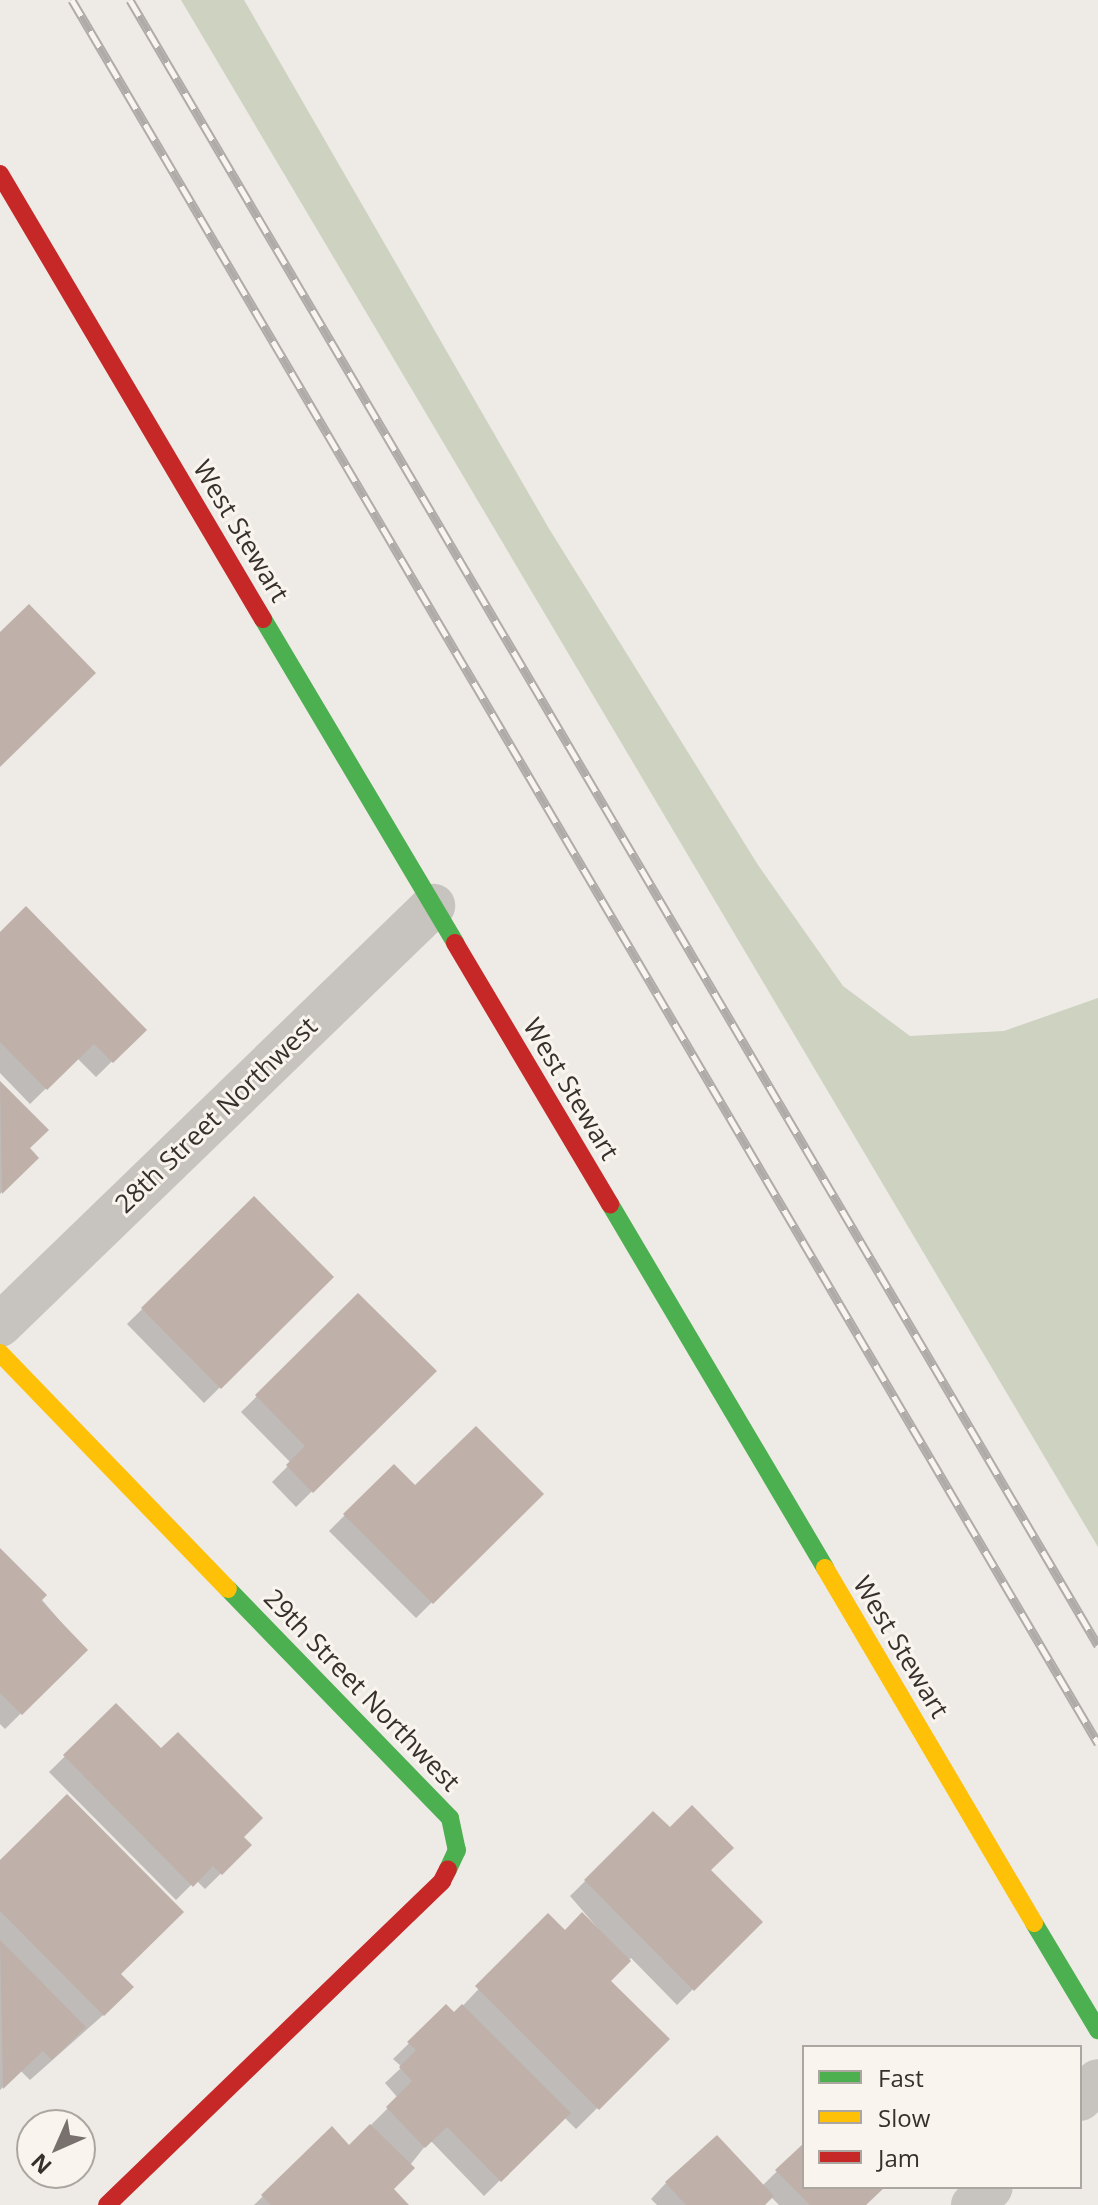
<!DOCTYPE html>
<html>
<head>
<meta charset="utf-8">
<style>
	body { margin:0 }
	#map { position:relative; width:1098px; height:2205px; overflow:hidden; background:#eeeae6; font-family:"Open Sans",sans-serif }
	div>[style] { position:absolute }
	.green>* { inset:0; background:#ced2c1 }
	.shadow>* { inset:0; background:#0003 }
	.building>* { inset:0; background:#bfb1aa }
	.street>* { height:44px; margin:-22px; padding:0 22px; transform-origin:22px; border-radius:22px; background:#c7c3be }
	.fast>* { height:18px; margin:-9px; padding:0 9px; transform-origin:9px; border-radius:9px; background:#4caf50 }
	.slow>* { height:18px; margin:-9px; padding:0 9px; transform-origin:9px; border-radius:9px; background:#ffc107 }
	.jam>* { height:18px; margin:-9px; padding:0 9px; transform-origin:9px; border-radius:9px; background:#c62828 }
	.rail>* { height:9px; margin-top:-4.5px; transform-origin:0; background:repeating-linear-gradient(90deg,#f9f5ee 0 18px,#afaba8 0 36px); box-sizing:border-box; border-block:2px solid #afaba8 }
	span { translate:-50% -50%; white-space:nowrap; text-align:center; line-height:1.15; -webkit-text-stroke:6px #f9f5ee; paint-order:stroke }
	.street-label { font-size:26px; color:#38302c }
	.legend { position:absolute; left:802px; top:2045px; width:280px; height:144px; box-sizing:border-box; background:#f9f5ee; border:2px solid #aca6a0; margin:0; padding:10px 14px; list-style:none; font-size:24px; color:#38302c }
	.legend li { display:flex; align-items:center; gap:16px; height:40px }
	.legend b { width:40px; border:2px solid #aca6a0 }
	.north { position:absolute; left:16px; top:2109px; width:80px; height:80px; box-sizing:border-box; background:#f9f5ee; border:2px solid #aca6a0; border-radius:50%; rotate:225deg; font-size:22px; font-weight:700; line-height:32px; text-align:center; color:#38302c }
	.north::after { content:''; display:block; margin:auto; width:28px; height:36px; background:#78716d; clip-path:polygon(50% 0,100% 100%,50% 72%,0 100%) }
</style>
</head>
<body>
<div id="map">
	<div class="green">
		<div style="clip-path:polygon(181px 0,244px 0,548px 527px,758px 865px,843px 986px,910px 1036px,1004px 1031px,1098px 998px,1098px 1547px)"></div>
	</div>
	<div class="shadow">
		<div style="clip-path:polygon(0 935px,144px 1030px,96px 1077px,77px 1058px,30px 1104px,0 1073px)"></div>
		<div style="clip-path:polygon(0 1084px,46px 1130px,27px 1149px,36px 1158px,0 1194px)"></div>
		<div style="clip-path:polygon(254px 1199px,331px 1277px,204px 1403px,127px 1324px)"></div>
		<div style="clip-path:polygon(358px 1296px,434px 1371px,296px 1507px,272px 1482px,291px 1463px,241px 1412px)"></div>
		<div style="clip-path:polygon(394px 1466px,415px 1487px,541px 1494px,416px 1618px,329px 1531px)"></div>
		<div style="clip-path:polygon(0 1551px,85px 1650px,5px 1729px,0 1724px)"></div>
		<div style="clip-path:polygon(116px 1706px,250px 1845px,205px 1889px,196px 1880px,176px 1900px,49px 1772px)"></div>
		<div style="clip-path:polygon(653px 1814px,760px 1922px,677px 2005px,631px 1958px,608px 1981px,667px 2039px,576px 2129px,564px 2117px,484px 2196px,430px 2140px,391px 2189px,406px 2205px,254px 2205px,332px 2129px,349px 2147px,398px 2098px,385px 2083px,402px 2067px,393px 2059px,446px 2007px,454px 2015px,548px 1916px,565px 1933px,608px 1940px,570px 1896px)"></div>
		<div style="clip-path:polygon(0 1863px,119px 1974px,110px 2009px,30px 2080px,20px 2070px,0 2090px)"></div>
		<div style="clip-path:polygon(804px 2145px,804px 2187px,883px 2187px,864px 2205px,779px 2205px,771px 2197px,763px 2205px,657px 2205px,651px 2199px,666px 2183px,762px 2186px)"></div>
	</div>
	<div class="building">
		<div style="clip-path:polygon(29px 604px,96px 673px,0 767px,0 632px)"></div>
		<div style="clip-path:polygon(26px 906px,147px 1030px,113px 1063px,94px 1044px,47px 1090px,0 1042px,0 932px)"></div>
		<div style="clip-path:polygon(0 1081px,49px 1130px,30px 1148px,39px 1158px,2px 1194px)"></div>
		<div style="clip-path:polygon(254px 1196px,334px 1277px,221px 1389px,141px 1308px)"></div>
		<div style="clip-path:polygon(358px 1293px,437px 1371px,313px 1493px,286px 1465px,305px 1446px,255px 1395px)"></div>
		<div style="clip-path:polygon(476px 1426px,544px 1494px,433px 1604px,343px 1514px,394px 1464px,415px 1485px)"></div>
		<div style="clip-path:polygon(0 1548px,47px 1595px,41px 1601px,88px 1650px,22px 1715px,0 1693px)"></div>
		<div style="clip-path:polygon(116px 1703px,161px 1748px,178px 1732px,263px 1818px,244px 1837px,252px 1845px,222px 1875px,213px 1866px,193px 1887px,63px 1755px)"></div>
		<div style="clip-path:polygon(67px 1794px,184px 1912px,121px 1974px,134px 1987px,104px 2016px,0 1911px,0 1860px)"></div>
		<div style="clip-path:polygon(692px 1805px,734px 1848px,711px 1870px,763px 1922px,694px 1991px,584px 1880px,653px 1811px,670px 1827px)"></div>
		<div style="clip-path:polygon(582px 1912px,631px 1961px,611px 1981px,670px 2039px,599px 2110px,475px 1986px,548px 1913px,565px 1930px)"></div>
		<div style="clip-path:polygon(0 1940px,86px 2027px,52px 2060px,43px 2051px,3px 2089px)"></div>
		<div style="clip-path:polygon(446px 2004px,454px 2012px,462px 2004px,571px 2113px,501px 2182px,447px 2127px,425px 2148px,386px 2107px,412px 2081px,399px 2067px,416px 2050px,407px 2042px)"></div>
		<div style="clip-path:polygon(370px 2124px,415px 2168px,394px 2189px,409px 2205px,271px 2205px,261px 2195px,332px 2126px,349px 2145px)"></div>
		<div style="clip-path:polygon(717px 2135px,774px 2196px,765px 2205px,686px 2205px,665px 2182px)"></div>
		<div style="clip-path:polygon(804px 2143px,804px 2187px,885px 2187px,866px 2205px,810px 2205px,775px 2170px)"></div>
	</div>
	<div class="street">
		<div style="left:0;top:1325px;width:603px;rotate:-44.06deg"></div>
		<div style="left:1080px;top:2099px;width:25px;rotate:-45deg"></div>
		<div style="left:973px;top:2205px;width:25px;rotate:-45deg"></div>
	</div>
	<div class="fast">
		<div style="left:263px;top:619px;width:377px;rotate:59.3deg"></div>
		<div style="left:610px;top:1204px;width:423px;rotate:59.4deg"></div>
		<div style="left:228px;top:1589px;width:319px;rotate:45.9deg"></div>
		<div style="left:450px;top:1818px;width:33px;rotate:78deg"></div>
		<div style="left:457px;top:1850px;width:21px;rotate:115deg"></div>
		<div style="left:1034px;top:1923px;width:125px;rotate:59.1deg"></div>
	</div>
	<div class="slow">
		<div style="left:0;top:1353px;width:328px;rotate:46deg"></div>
		<div style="left:825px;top:1568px;width:412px;rotate:59.5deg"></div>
	</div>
	<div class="jam">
		<div style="left:0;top:174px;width:517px;rotate:59.42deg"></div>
		<div style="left:455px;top:943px;width:304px;rotate:59.3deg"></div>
		<div style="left:107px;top:2205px;width:466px;rotate:-44deg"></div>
		<div style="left:442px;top:1881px;width:13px;rotate:-63deg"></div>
	</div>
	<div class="rail">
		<div style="left:72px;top:0;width:2023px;rotate:59.52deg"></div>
		<div style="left:130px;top:0;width:1909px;rotate:59.53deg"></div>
	</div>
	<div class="street-label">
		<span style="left:241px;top:531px;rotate:59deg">West Stewart</span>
		<span style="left:571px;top:1089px;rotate:59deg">West Stewart</span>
		<span style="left:216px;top:1115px;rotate:-44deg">28th Street Northwest</span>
		<span style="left:901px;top:1647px;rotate:59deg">West Stewart</span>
		<span style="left:362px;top:1690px;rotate:46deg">29th Street Northwest</span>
	</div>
	<ul class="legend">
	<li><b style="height:10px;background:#4caf50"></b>Fast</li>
	<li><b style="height:10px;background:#ffc107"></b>Slow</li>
	<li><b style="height:10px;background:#c62828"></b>Jam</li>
	</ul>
	<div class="north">N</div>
</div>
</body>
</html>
